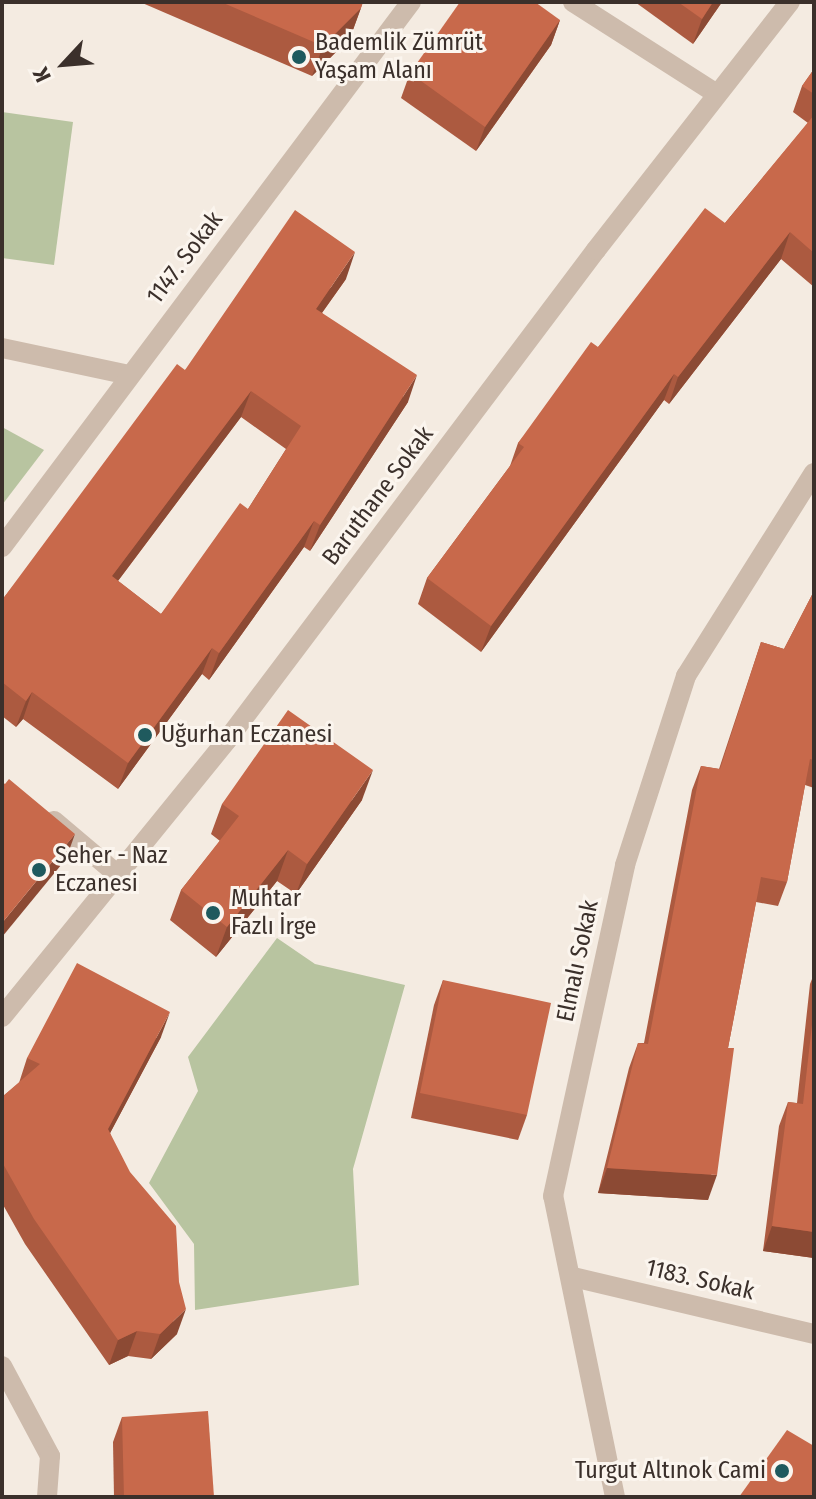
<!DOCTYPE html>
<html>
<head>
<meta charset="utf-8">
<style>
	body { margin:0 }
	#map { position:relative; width:816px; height:1499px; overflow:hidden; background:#f4ebe1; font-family:"Fira Sans Condensed",sans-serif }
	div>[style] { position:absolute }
	.green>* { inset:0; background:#b8c4a0 }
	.street>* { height:20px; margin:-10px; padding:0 10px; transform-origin:10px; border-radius:10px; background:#cdbbac }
	.wall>* { inset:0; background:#ac5a40 }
	.shaded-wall>* { inset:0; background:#8c4a34 }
	.building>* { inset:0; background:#c8694b }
	.dots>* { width:22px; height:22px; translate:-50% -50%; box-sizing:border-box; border:4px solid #fbf5ee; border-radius:50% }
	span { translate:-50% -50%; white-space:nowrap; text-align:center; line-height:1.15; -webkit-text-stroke:6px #fbf5ee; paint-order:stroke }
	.poi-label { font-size:24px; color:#3b302b }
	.left { translate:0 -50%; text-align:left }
	.right { translate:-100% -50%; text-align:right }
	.street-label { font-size:24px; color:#3b302b }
	.frame { position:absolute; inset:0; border:4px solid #3b302b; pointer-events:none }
	.north { position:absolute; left:24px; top:24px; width:80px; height:80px; -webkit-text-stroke:6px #fbf5ee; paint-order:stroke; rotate:244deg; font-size:22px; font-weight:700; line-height:32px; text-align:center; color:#3b302b }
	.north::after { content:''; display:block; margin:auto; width:28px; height:36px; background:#3b302b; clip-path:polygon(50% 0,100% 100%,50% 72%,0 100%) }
</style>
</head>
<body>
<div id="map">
	<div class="green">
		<div style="clip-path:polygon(2px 112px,73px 122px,54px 265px,2px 258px)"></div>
		<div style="clip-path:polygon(2px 427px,44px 450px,2px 505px)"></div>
		<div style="clip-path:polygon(277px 938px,315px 964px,405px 985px,353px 1169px,359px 1285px,195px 1310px,194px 1244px,149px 1183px,198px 1091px,188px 1057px)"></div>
	</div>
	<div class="street">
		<div style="left:573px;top:2px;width:171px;rotate:32.6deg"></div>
		<div style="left:2px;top:348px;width:130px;rotate:12deg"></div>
		<div style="left:2px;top:547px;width:681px;rotate:-53.11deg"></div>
		<div style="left:54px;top:821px;width:84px;rotate:40.2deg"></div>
		<div style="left:2px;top:1017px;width:357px;rotate:-50.9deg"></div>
		<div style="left:227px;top:740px;width:613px;rotate:-53.02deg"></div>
		<div style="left:596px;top:250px;width:315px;rotate:-52deg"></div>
		<div style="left:573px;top:1277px;width:248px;rotate:13.3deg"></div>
		<div style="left:2px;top:1366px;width:102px;rotate:61.9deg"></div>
		<div style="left:50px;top:1456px;width:41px;rotate:94.2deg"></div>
		<div style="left:615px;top:1497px;width:307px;rotate:-101.6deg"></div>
		<div style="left:553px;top:1196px;width:339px;rotate:-77.7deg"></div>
		<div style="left:625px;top:865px;width:199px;rotate:-72.1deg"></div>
		<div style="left:686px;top:676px;width:240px;rotate:-57.8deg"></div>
	</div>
	<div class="wall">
		<div style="clip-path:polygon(140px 2px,363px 2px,350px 38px,312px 76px)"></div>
		<div style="clip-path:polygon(635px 2px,722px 2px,693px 44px)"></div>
		<div style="clip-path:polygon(560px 20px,551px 45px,476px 151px,401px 98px,410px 73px)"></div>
		<div style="clip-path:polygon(814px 69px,814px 287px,781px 259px,669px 404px,664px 400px,481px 652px,418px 604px,427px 578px,510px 466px,518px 443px,598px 347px,725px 223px,808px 123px,793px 112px,802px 86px)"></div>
		<div style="clip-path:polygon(evenodd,346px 279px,322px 313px,408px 402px,310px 551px,304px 547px,209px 680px,202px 674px,118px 789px,23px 719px,16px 727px,2px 716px,2px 600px,185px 370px,346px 279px,241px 417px,286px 449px,248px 509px,161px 614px,118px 581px,241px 417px)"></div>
		<div style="clip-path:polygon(814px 591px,814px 788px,805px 785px,787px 882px,778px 906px,756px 902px,728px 1048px,708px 1200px,598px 1193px,629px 1068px,638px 1043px,644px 1043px,692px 790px,701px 766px,719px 769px,761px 642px,784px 649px)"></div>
		<div style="clip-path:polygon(362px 800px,296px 894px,277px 881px,216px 957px,170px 920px,181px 890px,220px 841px,211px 834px,222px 804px)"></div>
		<div style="clip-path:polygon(814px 974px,814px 1258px,763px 1251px,779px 1126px,788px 1102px,797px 1103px,810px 984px)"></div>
		<div style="clip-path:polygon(443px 980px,527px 1115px,518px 1140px,411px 1118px,434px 1005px)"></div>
		<div style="clip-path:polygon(161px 1037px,110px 1133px,177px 1334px,151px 1359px,128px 1356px,109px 1365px,25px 1244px,2px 1203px,2px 1097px,19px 1083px,27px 1058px)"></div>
		<div style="clip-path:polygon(122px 1417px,214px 1497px,114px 1497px,113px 1442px)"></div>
	</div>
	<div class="shaded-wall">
		<div style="clip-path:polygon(713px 2px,722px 2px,693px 44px,702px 19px)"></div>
		<div style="clip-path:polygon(361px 8px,350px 38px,312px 76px,323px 46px)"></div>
		<div style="clip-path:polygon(560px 20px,551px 45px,476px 151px,485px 127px)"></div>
		<div style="clip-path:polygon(790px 232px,781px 259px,669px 404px,678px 377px)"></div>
		<div style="clip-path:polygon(355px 252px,346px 279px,306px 335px,316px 309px)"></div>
		<div style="clip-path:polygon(674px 374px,664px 400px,481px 652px,491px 626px)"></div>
		<div style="clip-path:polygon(417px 375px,408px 402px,310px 551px,320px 525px)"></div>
		<div style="clip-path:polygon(251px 391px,241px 417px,102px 602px,112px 576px)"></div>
		<div style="clip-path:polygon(314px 521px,304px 547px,209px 680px,219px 653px)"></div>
		<div style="clip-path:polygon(212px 648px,202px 674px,118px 789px,128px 763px)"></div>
		<div style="clip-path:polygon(32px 692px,23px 719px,16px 727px,26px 701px)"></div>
		<div style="clip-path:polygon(373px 770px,362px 800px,296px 894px,307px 864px)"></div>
		<div style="clip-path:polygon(75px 834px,66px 859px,2px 937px,2px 923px)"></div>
		<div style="clip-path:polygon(288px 850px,277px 881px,216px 957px,227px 927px)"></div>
		<div style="clip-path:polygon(170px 1012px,161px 1037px,99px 1154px,108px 1129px)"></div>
		<div style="clip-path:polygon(607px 1168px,717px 1175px,708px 1200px,598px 1193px)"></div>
		<div style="clip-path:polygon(772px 1226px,814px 1232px,814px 1258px,763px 1251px)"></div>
		<div style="clip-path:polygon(186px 1309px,177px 1334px,151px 1359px,160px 1334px)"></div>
		<div style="clip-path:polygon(137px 1331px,128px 1356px,109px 1365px,118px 1340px)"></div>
	</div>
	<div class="building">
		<div style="clip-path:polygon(221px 2px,363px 2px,361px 8px,323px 46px)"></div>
		<div style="clip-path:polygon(460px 2px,535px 2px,560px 20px,485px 127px,410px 73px)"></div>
		<div style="clip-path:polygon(678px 2px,713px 2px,702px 19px)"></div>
		<div style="clip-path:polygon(814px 69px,814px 94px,802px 86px)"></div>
		<div style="clip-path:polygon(814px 115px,814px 253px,790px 232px,678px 377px,674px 374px,491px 626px,427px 578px,524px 447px,518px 443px,591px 342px,598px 347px,705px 208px,725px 223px)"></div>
		<div style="clip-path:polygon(evenodd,295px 210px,355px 252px,316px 309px,417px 375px,320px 525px,314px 521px,219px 653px,212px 648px,128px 763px,32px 692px,26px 701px,2px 682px,2px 600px,177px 364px,185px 370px,295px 210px,251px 391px,301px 426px,248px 509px,240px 503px,161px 614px,112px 576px,251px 391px)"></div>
		<div style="clip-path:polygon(814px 591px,814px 760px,810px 759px,787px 882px,761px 877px,728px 1048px,734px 1048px,717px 1175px,607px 1168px,638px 1043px,648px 1044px,701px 766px,720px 769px,761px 642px,784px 649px)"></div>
		<div style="clip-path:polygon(288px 710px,373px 770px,307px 864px,288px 850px,227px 927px,181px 890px,239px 816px,222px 804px)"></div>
		<div style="clip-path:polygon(9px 779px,75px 834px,2px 923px,2px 782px,5px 784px)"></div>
		<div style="clip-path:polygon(77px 963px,170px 1012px,108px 1129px,130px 1172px,176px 1226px,179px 1282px,186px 1309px,160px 1334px,137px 1331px,118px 1340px,34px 1219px,2px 1162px,2px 1097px,40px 1064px,27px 1058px)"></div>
		<div style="clip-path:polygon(443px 980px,551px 1003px,527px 1115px,420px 1093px)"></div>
		<div style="clip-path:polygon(814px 1007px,814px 1232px,772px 1226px,788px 1102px,803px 1104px)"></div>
		<div style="clip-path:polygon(208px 1411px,214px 1497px,124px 1497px,122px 1417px)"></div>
		<div style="clip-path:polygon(787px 1430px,814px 1446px,814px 1497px,739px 1497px)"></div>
	</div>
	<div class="dots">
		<div style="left:299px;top:57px;background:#1f5a5e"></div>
		<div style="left:145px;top:735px;background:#1f5a5e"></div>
		<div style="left:39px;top:870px;background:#1f5a5e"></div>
		<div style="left:213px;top:913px;background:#1f5a5e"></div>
		<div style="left:782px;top:1471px;background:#1f5a5e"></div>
	</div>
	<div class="poi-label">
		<span class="left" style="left:315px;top:57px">Bademlik Zümrüt<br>Yaşam Alanı</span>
		<span class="left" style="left:161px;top:735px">Uğurhan Eczanesi</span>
		<span class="left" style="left:55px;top:870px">Seher - Naz<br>Eczanesi</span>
		<span class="left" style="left:231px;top:913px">Muhtar<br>Fazlı İrge</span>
		<span class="right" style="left:766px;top:1471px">Turgut Altınok Cami</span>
	</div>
	<div class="street-label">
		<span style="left:185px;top:258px;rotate:-53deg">1147. Sokak</span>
		<span style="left:378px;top:496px;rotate:-53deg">Baruthane Sokak</span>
		<span style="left:578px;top:961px;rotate:-78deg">Elmalı Sokak</span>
		<span style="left:700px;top:1280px;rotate:13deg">1183. Sokak</span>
	</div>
	<div class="frame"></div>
	<div class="north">K</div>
</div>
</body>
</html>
